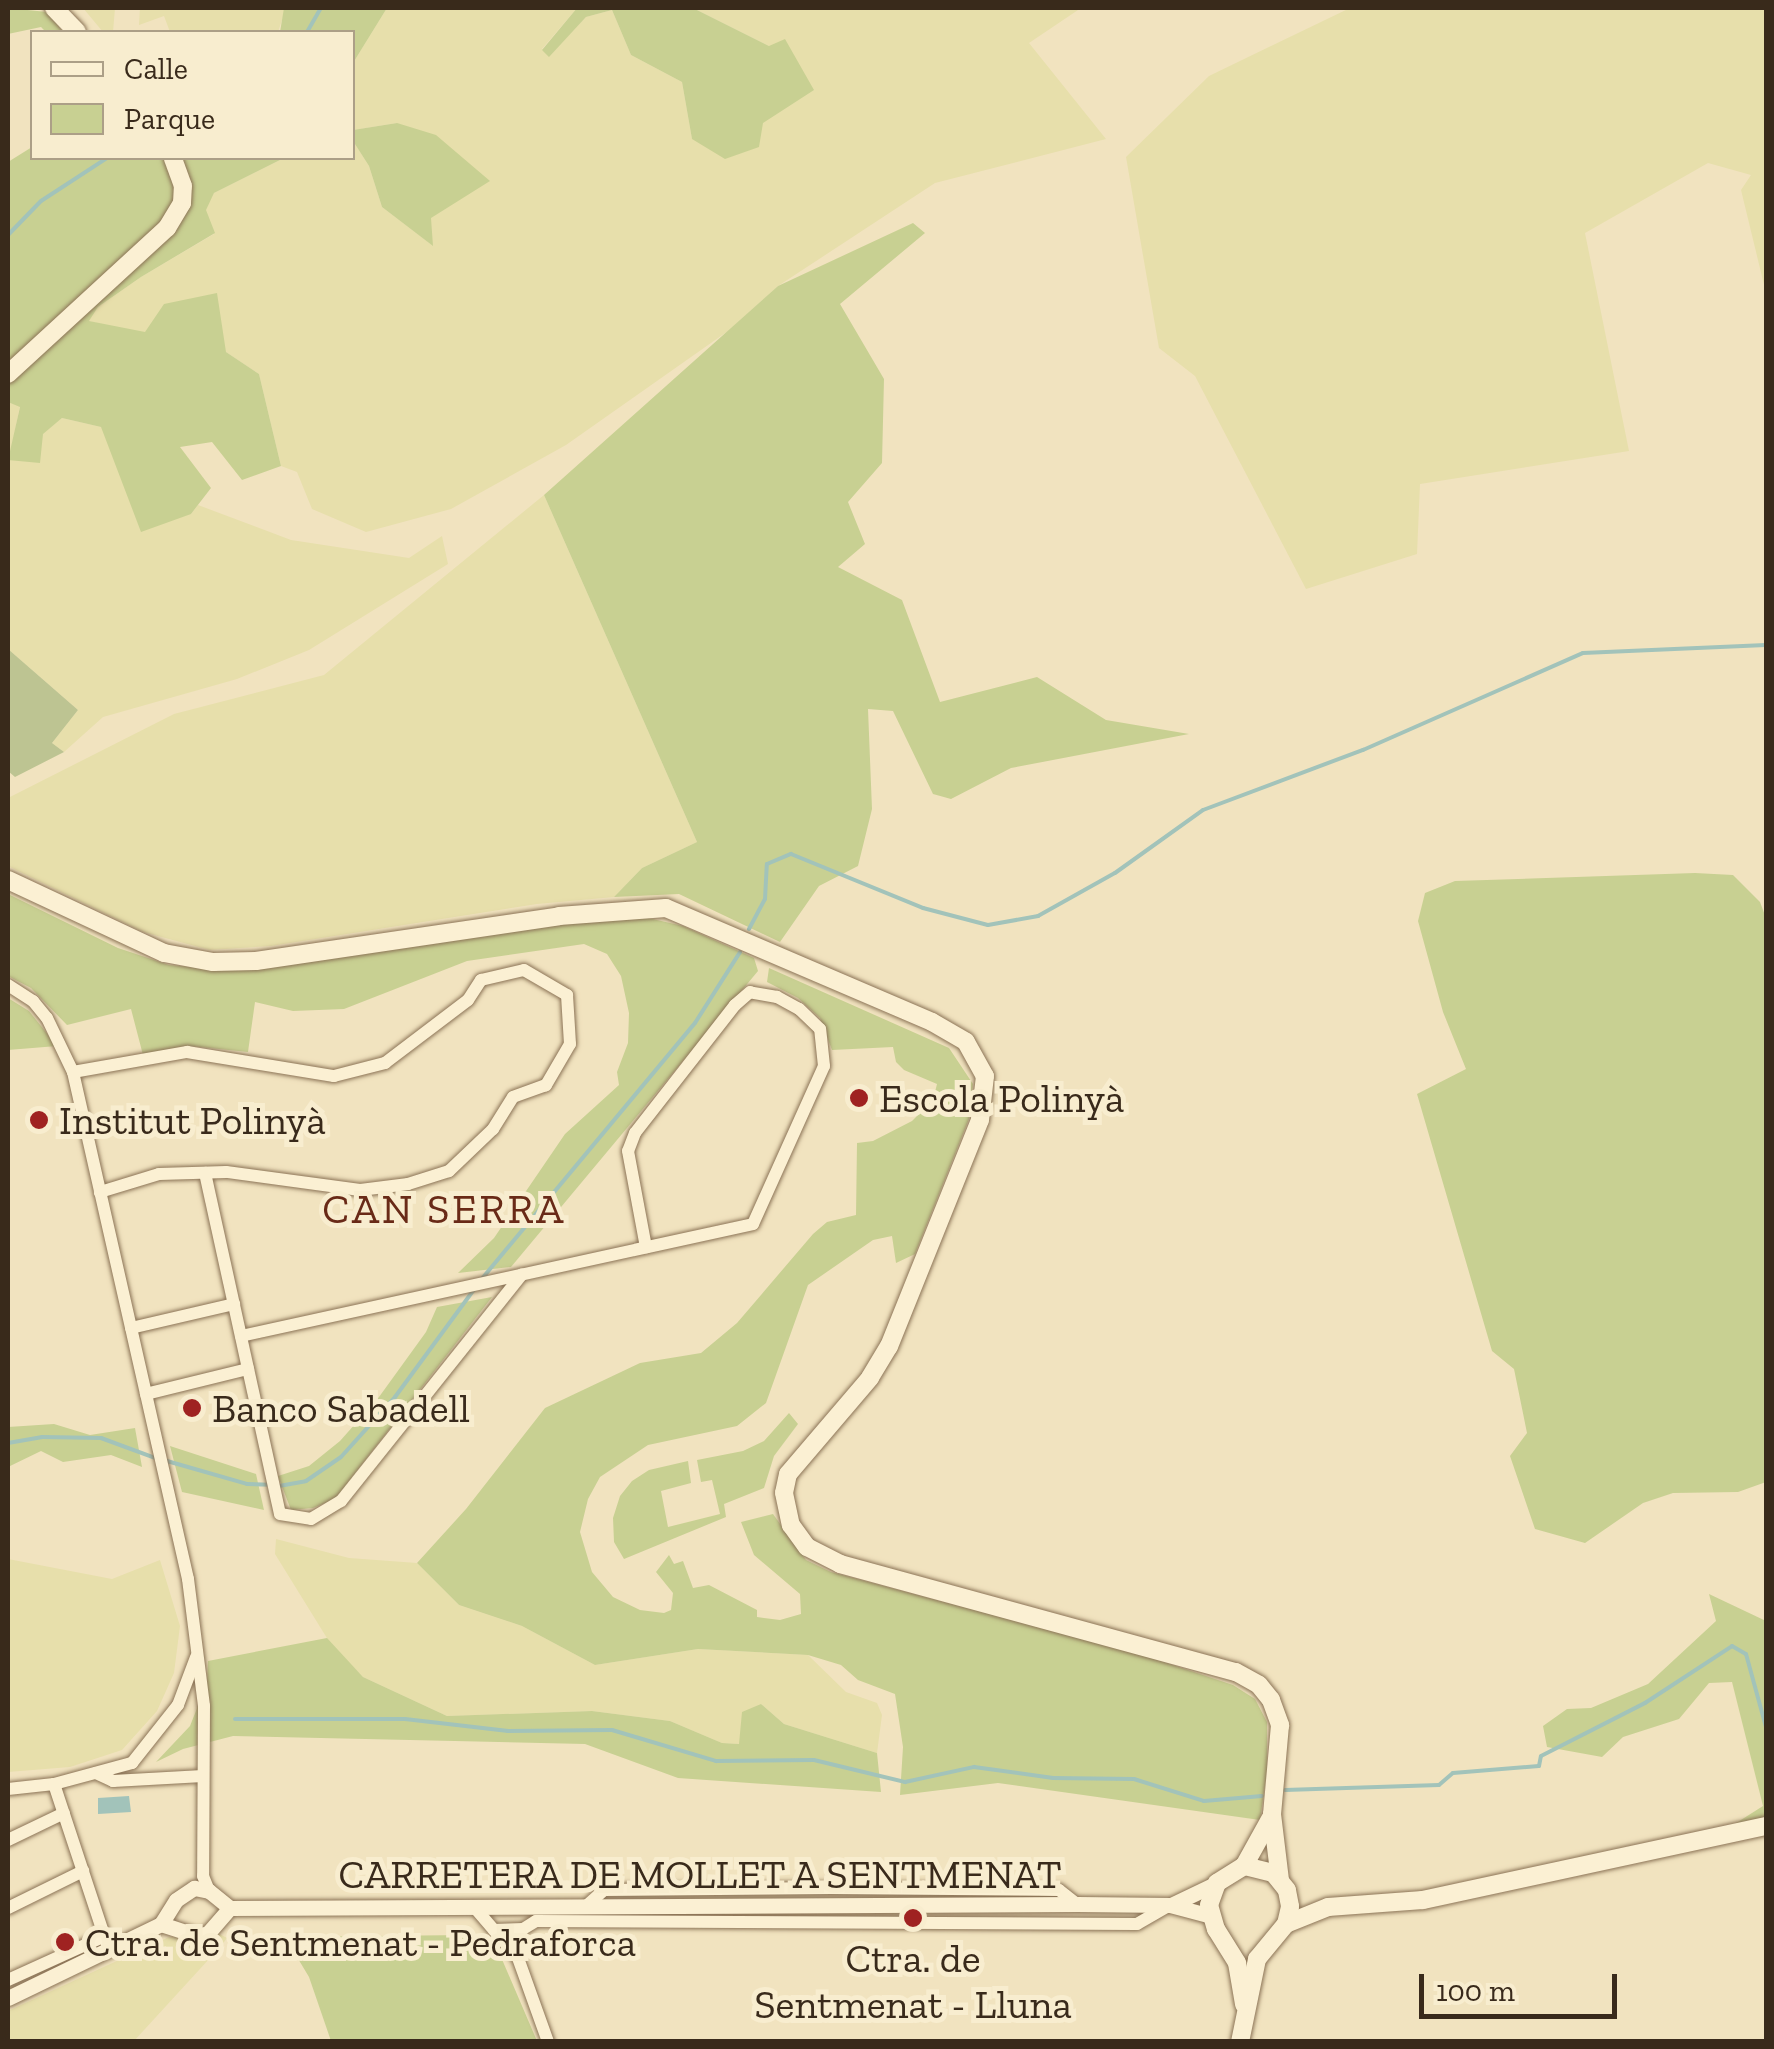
<!DOCTYPE html>
<html>
<head>
<meta charset="utf-8">
<style>
	body { margin:0 }
	#map { position:relative; width:1774px; height:2049px; overflow:hidden; background:#f1e3bf; font-family:"Zilla Slab",serif }
	div>[style] { position:absolute }
	.farmland>* { inset:0; background:#e7dfab }
	.green>* { inset:0; background:#c8d092 }
	.cemetery>* { inset:0; background:#bdc492 }
	.water>* { inset:0; background:#a2c3ba }
	.stream>* { height:4px; margin:-2px; padding:0 2px; transform-origin:2px; border-radius:2px; background:#a2c3ba }
	.roads { filter:drop-shadow(0 0 2px #8b7356) drop-shadow(0 0 2px #8b7356) }
	.minor>* { height:12px; margin:-6px; padding:0 6px; transform-origin:6px; border-radius:6px; background:#fbf0d3 }
	.tertiary>* { height:15px; margin:-7.5px; padding:0 7.5px; transform-origin:7.5px; border-radius:7.5px; background:#fbf0d3 }
	.secondary>* { height:18px; margin:-9px; padding:0 9px; transform-origin:9px; border-radius:9px; background:#fbf0d3 }
	.dots>* { width:28px; height:28px; translate:-50% -50%; box-sizing:border-box; border:5px solid #f8edcf; border-radius:50% }
	span { translate:-50% -50%; white-space:nowrap; text-align:center; line-height:1.15; -webkit-text-stroke:10px #f8edcf; paint-order:stroke }
	.poi-label { font-size:40px; color:#392a1b }
	.left { translate:0 -50%; text-align:left }
	.street-label { font-size:40px; color:#392a1b }
	.neighbourhood-label { font-size:42px; color:#692a17; letter-spacing:2.5px }
	.frame { position:absolute; inset:0; border:10px solid #392a1b; pointer-events:none }
	.legend { position:absolute; left:30px; top:30px; width:325px; height:130px; box-sizing:border-box; background:#f8edcf; border:2px solid #ac9f87; margin:0; padding:12px 18px; list-style:none; font-size:30px; color:#392a1b }
	.legend li { display:flex; align-items:center; gap:20px; height:50px }
	.legend b { width:50px; border:2px solid #ac9f87 }
	.scale { position:absolute; left:1419px; top:1974px; width:198px; height:45px; box-sizing:border-box; border:5px solid #392a1b; border-top:0; padding-left:12px; font-size:30px; line-height:35px; white-space:nowrap; color:#392a1b; -webkit-text-stroke:8px #f8edcf; paint-order:stroke }
</style>
</head>
<body>
<div id="map">
	<div class="farmland">
		<div style="clip-path:polygon(83px 8px,115px 8px,113px 32px,103px 32px)"></div>
		<div style="clip-path:polygon(140px 8px,284px 8px,284px 14px,278px 32px,170px 32px,164px 16px,139px 25px)"></div>
		<div style="clip-path:polygon(387px 8px,577px 8px,542px 49px,549px 56px,586px 17px,612px 10px,631px 55px,682px 82px,692px 139px,769px 46px,693px 8px,1081px 8px,1029px 43px,1106px 139px,935px 183px,778px 286px,728px 331px,566px 445px,451px 509px,366px 532px,312px 509px,297px 472px,281px 466px,259px 374px,226px 352px,88px 321px,98px 307px,141px 277px,214px 234px,205px 210px,214px 193px,284px 158px,352px 158px,353px 141px,369px 166px,382px 207px,432px 245px,397px 123px,353px 130px,353px 63px)"></div>
		<div style="clip-path:polygon(1350px 8px,1766px 8px,1766px 293px,1741px 190px,1751px 175px,1708px 163px,1585px 233px,1629px 451px,1420px 484px,1417px 554px,1306px 589px,1195px 376px,1159px 348px,1126px 157px,1209px 76px)"></div>
		<div style="clip-path:polygon(8px 402px,20px 406px,9px 460px,62px 418px,101px 427px,191px 514px,198px 505px,291px 540px,409px 558px,442px 536px,448px 564px,309px 650px,237px 679px,103px 717px,64px 752px,52px 743px,78px 710px,8px 649px)"></div>
		<div style="clip-path:polygon(544px 495px,697px 842px,642px 868px,614px 897px,537px 904px,271px 946px,210px 950px,143px 932px,8px 866px,8px 798px,174px 714px,324px 675px)"></div>
		<div style="clip-path:polygon(276px 1539px,349px 1558px,417px 1563px,459px 1605px,522px 1626px,595px 1665px,698px 1649px,808px 1655px,846px 1692px,877px 1703px,882px 1715px,877px 1753px,784px 1724px,761px 1704px,739px 1744px,722px 1743px,670px 1721px,592px 1711px,447px 1716px,363px 1677px,330px 1643px,275px 1554px)"></div>
		<div style="clip-path:polygon(8px 1559px,112px 1579px,160px 1560px,180px 1626px,174px 1673px,157px 1711px,122px 1750px,70px 1767px,8px 1772px)"></div>
		<div style="clip-path:polygon(216px 1932px,227px 1938px,221px 1946px,134px 2041px,8px 2041px,8px 2011px,169px 1937px)"></div>
	</div>
	<div class="green">
		<div style="clip-path:polygon(8px 8px,47px 12px,63px 32px,46px 32px,41px 27px,8px 34px)"></div>
		<div style="clip-path:polygon(284px 8px,387px 8px,353px 63px,352px 32px,280px 32px)"></div>
		<div style="clip-path:polygon(577px 8px,693px 8px,769px 46px,785px 39px,814px 90px,763px 123px,759px 147px,725px 159px,692px 139px,682px 82px,631px 55px,612px 10px,586px 17px,549px 57px,542px 50px)"></div>
		<div style="clip-path:polygon(397px 123px,436px 135px,490px 181px,431px 218px,433px 246px,382px 207px,369px 166px,353px 141px,353px 130px)"></div>
		<div style="clip-path:polygon(32px 147px,32px 158px,284px 158px,214px 193px,206px 210px,215px 233px,141px 277px,98px 307px,89px 321px,145px 332px,164px 304px,217px 293px,226px 352px,259px 374px,281px 466px,242px 480px,212px 442px,180px 447px,211px 488px,191px 514px,141px 532px,101px 427px,62px 418px,43px 434px,40px 463px,8px 460px,20px 407px,8px 402px,8px 162px)"></div>
		<div style="clip-path:polygon(913px 223px,925px 233px,840px 304px,884px 379px,882px 463px,848px 502px,865px 544px,838px 567px,902px 600px,940px 702px,1037px 677px,1106px 720px,1189px 734px,1011px 768px,951px 799px,933px 794px,893px 711px,868px 709px,872px 809px,858px 866px,819px 886px,780px 942px,679px 894px,614px 897px,642px 868px,697px 842px,544px 495px,778px 286px)"></div>
		<div style="clip-path:polygon(1695px 873px,1733px 875px,1760px 902px,1766px 918px,1766px 1482px,1738px 1492px,1673px 1493px,1643px 1503px,1585px 1543px,1535px 1529px,1510px 1456px,1527px 1433px,1514px 1369px,1492px 1351px,1417px 1094px,1466px 1069px,1443px 1012px,1418px 921px,1425px 893px,1455px 881px)"></div>
		<div style="clip-path:polygon(8px 894px,118px 948px,169px 965px,215px 969px,591px 919px,644px 917px,683px 926px,754px 958px,758px 971px,511px 1267px,458px 1273px,494px 1238px,565px 1134px,619px 1085px,617px 1072px,628px 1043px,629px 1013px,621px 976px,607px 954px,584px 944px,467px 961px,344px 1009px,293px 1011px,255px 1002px,248px 1052px,190px 1046px,143px 1055px,131px 1009px,67px 1025px,31px 988px,8px 976px)"></div>
		<div style="clip-path:polygon(769px 968px,949px 1048px,973px 1084px,969px 1119px,915px 1254px,896px 1263px,892px 1236px,873px 1240px,808px 1285px,766px 1403px,737px 1426px,648px 1445px,600px 1477px,588px 1499px,580px 1532px,592px 1572px,613px 1597px,640px 1610px,664px 1613px,671px 1610px,673px 1593px,656px 1572px,669px 1555px,674px 1564px,683px 1561px,693px 1588px,709px 1585px,757px 1610px,757px 1617px,780px 1620px,801px 1614px,800px 1594px,754px 1555px,741px 1522px,773px 1514px,806px 1560px,831px 1572px,1143px 1655px,1233px 1685px,1255px 1699px,1267px 1722px,1267px 1771px,1260px 1820px,998px 1783px,900px 1795px,903px 1747px,895px 1694px,858px 1680px,841px 1665px,808px 1655px,698px 1649px,595px 1665px,522px 1626px,459px 1605px,417px 1563px,466px 1509px,545px 1408px,640px 1363px,701px 1353px,737px 1323px,813px 1234px,827px 1222px,856px 1215px,857px 1143px,873px 1141px,912px 1121px,933px 1100px,937px 1084px,904px 1070px,896px 1062px,893px 1047px,832px 1050px,820px 1018px,798px 998px,767px 982px)"></div>
		<div style="clip-path:polygon(8px 998px,29px 1011px,57px 1046px,8px 1050px)"></div>
		<div style="clip-path:polygon(492px 1297px,335px 1499px,313px 1508px,291px 1510px,278px 1476px,309px 1466px,340px 1441px,379px 1397px,426px 1332px,437px 1307px)"></div>
		<div style="clip-path:polygon(789px 1413px,798px 1424px,774px 1456px,764px 1488px,724px 1504px,726px 1517px,624px 1559px,614px 1542px,613px 1518px,620px 1496px,632px 1481px,649px 1470px,688px 1461px,691px 1483px,661px 1491px,668px 1527px,720px 1514px,712px 1480px,701px 1482px,697px 1460px,743px 1451px,764px 1441px)"></div>
		<div style="clip-path:polygon(54px 1424px,90px 1435px,135px 1428px,142px 1467px,111px 1455px,63px 1462px,41px 1451px,8px 1467px,8px 1427px)"></div>
		<div style="clip-path:polygon(170px 1446px,256px 1474px,264px 1510px,182px 1492px)"></div>
		<div style="clip-path:polygon(1709px 1594px,1766px 1621px,1766px 1817px,1733px 1825px,1763px 1806px,1732px 1682px,1709px 1683px,1679px 1719px,1623px 1737px,1602px 1757px,1547px 1747px,1543px 1726px,1567px 1709px,1591px 1708px,1648px 1684px,1716px 1621px)"></div>
		<div style="clip-path:polygon(327px 1638px,363px 1677px,447px 1716px,592px 1711px,670px 1721px,722px 1743px,739px 1744px,742px 1712px,761px 1704px,784px 1724px,877px 1753px,881px 1792px,678px 1778px,585px 1744px,233px 1736px,183px 1749px,156px 1762px,190px 1726px,207px 1683px,208px 1661px)"></div>
		<div style="clip-path:polygon(466px 1935px,501px 1957px,537px 2041px,331px 2041px,309px 1977px,285px 1937px)"></div>
	</div>
	<div class="cemetery">
		<div style="clip-path:polygon(8px 649px,78px 710px,52px 743px,64px 752px,15px 777px,8px 771px)"></div>
	</div>
	<div class="water">
		<div style="clip-path:polygon(129px 1796px,131px 1812px,98px 1814px,98px 1798px)"></div>
	</div>
	<div class="stream">
		<div style="left:307px;top:32px;width:28px;rotate:-60deg"></div>
		<div style="left:8px;top:235px;width:47px;rotate:-45.9deg"></div>
		<div style="left:41px;top:201px;width:79px;rotate:-33.1deg"></div>
		<div style="left:749px;top:929px;width:34px;rotate:-62deg"></div>
		<div style="left:765px;top:899px;width:35px;rotate:-87deg"></div>
		<div style="left:767px;top:864px;width:26px;rotate:-23deg"></div>
		<div style="left:791px;top:854px;width:143px;rotate:22.2deg"></div>
		<div style="left:923px;top:908px;width:67px;rotate:14.7deg"></div>
		<div style="left:988px;top:925px;width:51px;rotate:-10.2deg"></div>
		<div style="left:1038px;top:916px;width:88px;rotate:-29.2deg"></div>
		<div style="left:1115px;top:873px;width:108px;rotate:-35.6deg"></div>
		<div style="left:1203px;top:810px;width:171px;rotate:-20.6deg"></div>
		<div style="left:1363px;top:750px;width:240px;rotate:-23.8deg"></div>
		<div style="left:1583px;top:653px;width:183px;rotate:-2.5deg"></div>
		<div style="left:480px;top:1281px;width:336px;rotate:-50.2deg"></div>
		<div style="left:695px;top:1023px;width:84px;rotate:-57.6deg"></div>
		<div style="left:8px;top:1443px;width:35px;rotate:-10deg"></div>
		<div style="left:42px;top:1437px;width:59px;rotate:1deg"></div>
		<div style="left:101px;top:1438px;width:61px;rotate:20.2deg"></div>
		<div style="left:167px;top:1461px;width:83px;rotate:16deg"></div>
		<div style="left:247px;top:1484px;width:23px;rotate:2deg"></div>
		<div style="left:279px;top:1486px;width:27px;rotate:-10deg"></div>
		<div style="left:306px;top:1481px;width:42px;rotate:-34.4deg"></div>
		<div style="left:341px;top:1457px;width:81px;rotate:-48deg"></div>
		<div style="left:395px;top:1397px;width:135px;rotate:-53.7deg"></div>
		<div style="left:235px;top:1719px;width:170px"></div>
		<div style="left:405px;top:1719px;width:104px;rotate:6.6deg"></div>
		<div style="left:508px;top:1731px;width:104px;rotate:-0.6deg"></div>
		<div style="left:612px;top:1730px;width:109px;rotate:16.6deg"></div>
		<div style="left:716px;top:1761px;width:98px;rotate:-0.6deg"></div>
		<div style="left:814px;top:1760px;width:94px;rotate:13.6deg"></div>
		<div style="left:905px;top:1782px;width:71px;rotate:-12.3deg"></div>
		<div style="left:974px;top:1767px;width:80px;rotate:7.9deg"></div>
		<div style="left:1053px;top:1778px;width:81px;rotate:0.7deg"></div>
		<div style="left:1134px;top:1779px;width:73px;rotate:17.4deg"></div>
		<div style="left:1204px;top:1801px;width:58px;rotate:-4.9deg"></div>
		<div style="left:1285px;top:1790px;width:154px;rotate:-1.9deg"></div>
		<div style="left:1439px;top:1785px;width:18px;rotate:-41deg"></div>
		<div style="left:1453px;top:1773px;width:86px;rotate:-4.7deg"></div>
		<div style="left:1539px;top:1766px;width:10px;rotate:-79deg"></div>
		<div style="left:1541px;top:1756px;width:117px;rotate:-27deg"></div>
		<div style="left:1645px;top:1703px;width:104px;rotate:-33.2deg"></div>
		<div style="left:1732px;top:1646px;width:16px;rotate:30deg"></div>
		<div style="left:1746px;top:1654px;width:76px;rotate:74.7deg"></div>
	</div>
	<div class="roads">
		<div class="minor">
			<div style="left:8px;top:985px;width:30px;rotate:33deg"></div>
			<div style="left:33px;top:1001px;width:22px;rotate:51deg"></div>
			<div style="left:47px;top:1018px;width:60px;rotate:64.3deg"></div>
			<div style="left:73px;top:1072px;width:520px;rotate:77.22deg"></div>
			<div style="left:188px;top:1579px;width:128px;rotate:82.8deg"></div>
			<div style="left:204px;top:1706px;width:170px;rotate:90.3deg"></div>
			<div style="left:203px;top:1876px;width:16px;rotate:68deg"></div>
			<div style="left:73px;top:1072px;width:116px;rotate:-10deg"></div>
			<div style="left:187px;top:1052px;width:149px;rotate:9.3deg"></div>
			<div style="left:334px;top:1076px;width:53px;rotate:-14.3deg"></div>
			<div style="left:385px;top:1063px;width:104px;rotate:-37.2deg"></div>
			<div style="left:468px;top:1000px;width:24px;rotate:-57deg"></div>
			<div style="left:481px;top:980px;width:44px;rotate:-13.1deg"></div>
			<div style="left:524px;top:970px;width:50px;rotate:30.2deg"></div>
			<div style="left:567px;top:995px;width:49px;rotate:86.5deg"></div>
			<div style="left:570px;top:1044px;width:48px;rotate:120.3deg"></div>
			<div style="left:546px;top:1085px;width:35px;rotate:160deg"></div>
			<div style="left:513px;top:1097px;width:38px;rotate:122deg"></div>
			<div style="left:493px;top:1129px;width:61px;rotate:136.3deg"></div>
			<div style="left:449px;top:1171px;width:43px;rotate:162.4deg"></div>
			<div style="left:408px;top:1184px;width:48px;rotate:172.9deg"></div>
			<div style="left:360px;top:1190px;width:135px;rotate:-172.3deg"></div>
			<div style="left:226px;top:1172px;width:67px;rotate:178.3deg"></div>
			<div style="left:159px;top:1174px;width:62px;rotate:163deg"></div>
			<div style="left:205px;top:1173px;width:349px;rotate:77.6deg"></div>
			<div style="left:280px;top:1514px;width:31px;rotate:9deg"></div>
			<div style="left:311px;top:1519px;width:35px;rotate:-31deg"></div>
			<div style="left:341px;top:1501px;width:290px;rotate:-51.4deg"></div>
			<div style="left:131px;top:1328px;width:106px;rotate:-13.1deg"></div>
			<div style="left:241px;top:1336px;width:524px;rotate:-12.34deg"></div>
			<div style="left:753px;top:1224px;width:173px;rotate:-65.8deg"></div>
			<div style="left:824px;top:1066px;width:37px;rotate:-96deg"></div>
			<div style="left:820px;top:1029px;width:29px;rotate:-136deg"></div>
			<div style="left:799px;top:1009px;width:25px;rotate:-151deg"></div>
			<div style="left:777px;top:997px;width:27px;rotate:-170deg"></div>
			<div style="left:750px;top:992px;width:20px;rotate:139deg"></div>
			<div style="left:735px;top:1005px;width:162px;rotate:128deg"></div>
			<div style="left:635px;top:1133px;width:19px;rotate:111deg"></div>
			<div style="left:628px;top:1151px;width:98px;rotate:79.4deg"></div>
			<div style="left:146px;top:1394px;width:105px;rotate:-13.8deg"></div>
			<div style="left:96px;top:1773px;width:19px;rotate:25deg"></div>
			<div style="left:113px;top:1781px;width:90px;rotate:-3.2deg"></div>
			<div style="left:54px;top:1784px;width:175px;rotate:71.7deg"></div>
			<div style="left:8px;top:1789px;width:46px;rotate:-6.2deg"></div>
			<div style="left:54px;top:1784px;width:81px;rotate:-15.1deg"></div>
			<div style="left:132px;top:1763px;width:74px;rotate:-51.6deg"></div>
			<div style="left:178px;top:1705px;width:51px;rotate:-69.4deg"></div>
			<div style="left:8px;top:1840px;width:62px;rotate:-25.7deg"></div>
			<div style="left:8px;top:1908px;width:84px;rotate:-26.3deg"></div>
			<div style="left:475px;top:1908px;width:66px;rotate:49.3deg"></div>
			<div style="left:518px;top:1958px;width:89px;rotate:70.3deg"></div>
			<div style="left:584px;top:1908px;width:27px;rotate:-42deg"></div>
			<div style="left:604px;top:1890px;width:227px;rotate:-0.5deg"></div>
			<div style="left:831px;top:1888px;width:228px;rotate:0.5deg"></div>
			<div style="left:1059px;top:1890px;width:23px;rotate:38deg"></div>
			<div style="left:494px;top:1930px;width:29px;rotate:-2deg"></div>
			<div style="left:523px;top:1929px;width:15px;rotate:-32deg"></div>
			<div style="left:536px;top:1921px;width:601px;rotate:0.29deg"></div>
			<div style="left:1137px;top:1924px;width:38px;rotate:-30deg"></div>
			<div style="left:8px;top:1980px;width:107px;rotate:-24.4deg"></div>
		</div>
		<div class="tertiary">
			<div style="left:1171px;top:1905px;width:51px;rotate:-25.6deg"></div>
			<div style="left:161px;top:1924px;width:39px;rotate:18deg"></div>
			<div style="left:198px;top:1936px;width:10px;rotate:-17deg"></div>
			<div style="left:208px;top:1933px;width:33px;rotate:-49deg"></div>
			<div style="left:8px;top:1998px;width:170px;rotate:-25.8deg"></div>
			<div style="left:161px;top:1924px;width:28px;rotate:-58deg"></div>
			<div style="left:176px;top:1900px;width:22px;rotate:-34deg"></div>
			<div style="left:194px;top:1888px;width:15px;rotate:11deg"></div>
			<div style="left:209px;top:1891px;width:27px;rotate:39deg"></div>
			<div style="left:230px;top:1908px;width:847px;rotate:-0.27deg"></div>
			<div style="left:1077px;top:1904px;width:93px;rotate:0.6deg"></div>
			<div style="left:1170px;top:1905px;width:42px;rotate:15deg"></div>
		</div>
		<div class="secondary">
			<div style="left:54px;top:8px;width:33px;rotate:46deg"></div>
			<div style="left:8px;top:374px;width:216px;rotate:-42.6deg"></div>
			<div style="left:167px;top:228px;width:29px;rotate:-59deg"></div>
			<div style="left:182px;top:203px;width:17px;rotate:-87deg"></div>
			<div style="left:183px;top:186px;width:30px;rotate:-110deg"></div>
			<div style="left:8px;top:880px;width:172px;rotate:25.1deg"></div>
			<div style="left:164px;top:953px;width:50px;rotate:10.4deg"></div>
			<div style="left:213px;top:962px;width:43px;rotate:-1.3deg"></div>
			<div style="left:256px;top:961px;width:306px;rotate:-8.4deg"></div>
			<div style="left:559px;top:916px;width:107px;rotate:-4.3deg"></div>
			<div style="left:666px;top:908px;width:289px;rotate:23.2deg"></div>
			<div style="left:932px;top:1022px;width:39px;rotate:30deg"></div>
			<div style="left:966px;top:1042px;width:39px;rotate:61deg"></div>
			<div style="left:985px;top:1076px;width:44px;rotate:96.5deg"></div>
			<div style="left:980px;top:1120px;width:244px;rotate:111.9deg"></div>
			<div style="left:889px;top:1346px;width:37px;rotate:121deg"></div>
			<div style="left:870px;top:1378px;width:126px;rotate:130.5deg"></div>
			<div style="left:788px;top:1474px;width:19px;rotate:102deg"></div>
			<div style="left:784px;top:1493px;width:33px;rotate:78deg"></div>
			<div style="left:791px;top:1525px;width:27px;rotate:54deg"></div>
			<div style="left:807px;top:1547px;width:37px;rotate:27deg"></div>
			<div style="left:840px;top:1564px;width:410px;rotate:15.3deg"></div>
			<div style="left:1236px;top:1672px;width:26px;rotate:29deg"></div>
			<div style="left:1259px;top:1685px;width:19px;rotate:51deg"></div>
			<div style="left:1271px;top:1700px;width:27px;rotate:70deg"></div>
			<div style="left:1280px;top:1725px;width:89px;rotate:95.1deg"></div>
			<div style="left:1272px;top:1814px;width:66px;rotate:83.1deg"></div>
			<div style="left:1244px;top:1866px;width:54px;rotate:-61deg"></div>
			<div style="left:1286px;top:1924px;width:45px;rotate:-22deg"></div>
			<div style="left:1328px;top:1907px;width:95px;rotate:-4.2deg"></div>
			<div style="left:1423px;top:1900px;width:351px;rotate:-12.2deg"></div>
			<div style="left:1240px;top:2042px;width:85px;rotate:-78.4deg"></div>
			<div style="left:1257px;top:1959px;width:45px;rotate:-50.4deg"></div>
			<div style="left:1286px;top:1924px;width:18px;rotate:-77deg"></div>
			<div style="left:1290px;top:1906px;width:16px;rotate:-101deg"></div>
			<div style="left:1287px;top:1890px;width:22px;rotate:-129deg"></div>
			<div style="left:1273px;top:1873px;width:30px;rotate:-166deg"></div>
			<div style="left:1244px;top:1866px;width:32px;rotate:148deg"></div>
			<div style="left:1217px;top:1883px;width:23px;rotate:110deg"></div>
			<div style="left:1209px;top:1905px;width:25px;rotate:74deg"></div>
			<div style="left:1216px;top:1929px;width:40px;rotate:58deg"></div>
			<div style="left:1237px;top:1963px;width:42px;rotate:80.3deg"></div>
		</div>
	</div>
	<div class="dots">
		<div style="left:859px;top:1098px;background:#9f2221"></div>
		<div style="left:39px;top:1120px;background:#9f2221"></div>
		<div style="left:192px;top:1408px;background:#9f2221"></div>
		<div style="left:913px;top:1918px;background:#9f2221"></div>
		<div style="left:65px;top:1942px;background:#9f2221"></div>
	</div>
	<div class="poi-label">
		<span class="left" style="left:879px;top:1098px">Escola Polinyà</span>
		<span class="left" style="left:59px;top:1120px">Institut Polinyà</span>
		<span class="left" style="left:212px;top:1408px">Banco Sabadell</span>
		<span class="left" style="left:85px;top:1942px">Ctra. de Sentmenat - Pedraforca</span>
		<span style="left:913px;top:1981px">Ctra. de<br>Sentmenat - Lluna</span>
	</div>
	<div class="street-label">
		<span style="left:700px;top:1874px">CARRETERA DE MOLLET A SENTMENAT</span>
	</div>
	<div class="neighbourhood-label">
		<span style="left:444px;top:1209px">CAN SERRA</span>
	</div>
	<div class="frame"></div>
	<ul class="legend">
	<li><b style="height:12px;background:#fbf0d3"></b>Calle</li>
	<li><b style="height:28px;background:#c8d092"></b>Parque</li>
	</ul>
	<div class="scale">100 m</div>
</div>
</body>
</html>
